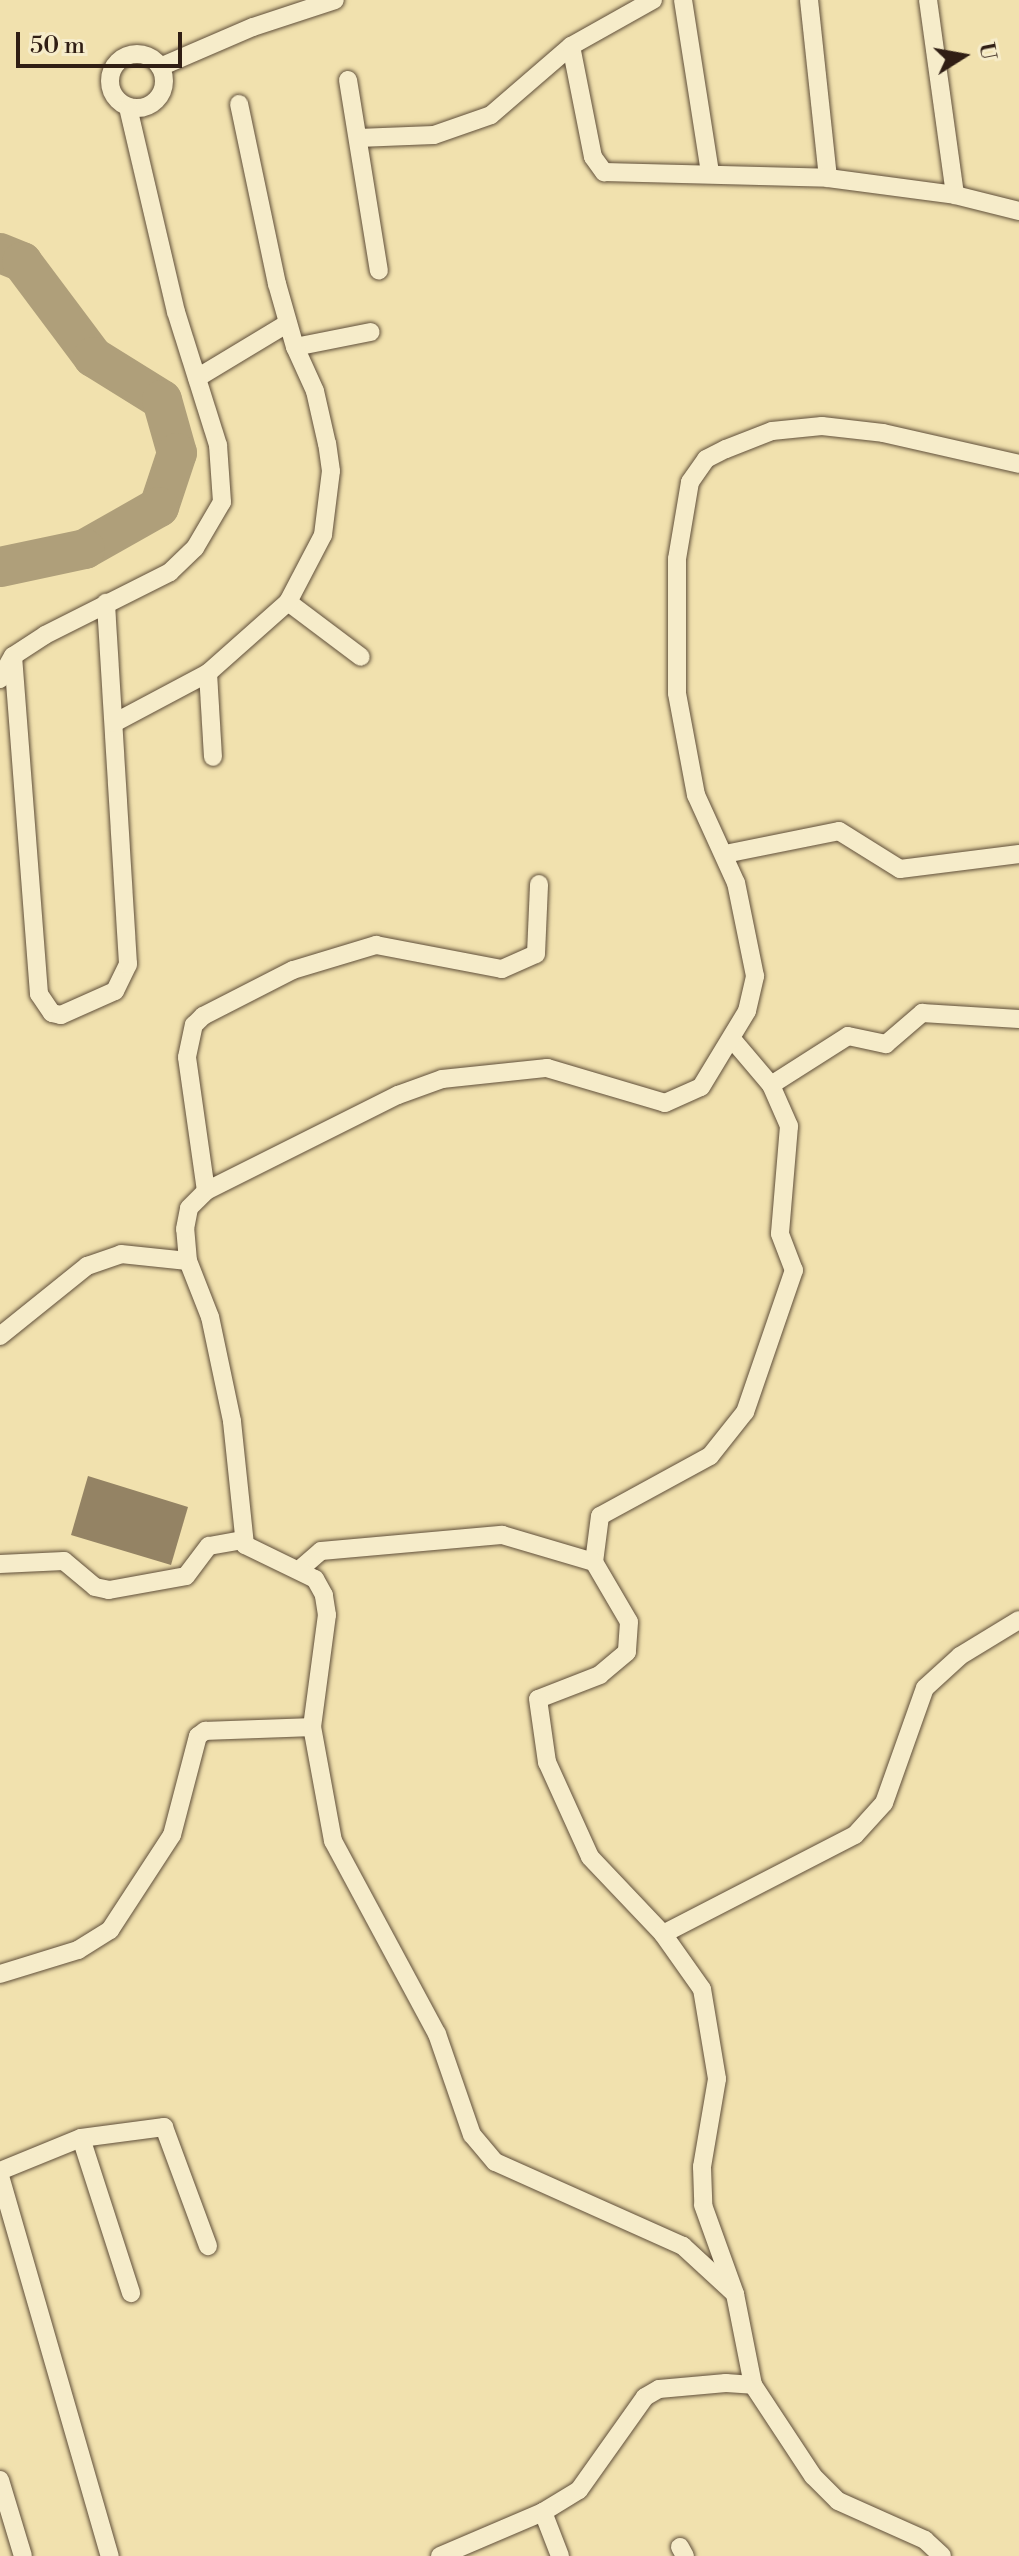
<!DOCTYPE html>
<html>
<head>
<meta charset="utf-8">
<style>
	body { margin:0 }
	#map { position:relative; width:1019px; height:2556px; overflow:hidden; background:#f1e1ae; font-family:"Libre Bodoni",serif }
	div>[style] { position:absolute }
	.river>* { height:40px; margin:-20px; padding:0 20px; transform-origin:20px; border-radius:20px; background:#af9f7a }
	.building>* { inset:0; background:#948364 }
	.roads { filter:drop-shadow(0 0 2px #604f3a) drop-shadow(0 0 2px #604f3a) }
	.street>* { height:18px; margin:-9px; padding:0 9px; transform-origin:9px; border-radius:9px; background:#f6ecca }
	.street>.ring { margin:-9px; padding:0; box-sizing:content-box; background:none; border:18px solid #f6ecca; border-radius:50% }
	span { translate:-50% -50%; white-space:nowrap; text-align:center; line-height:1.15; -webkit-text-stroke:6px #f6ecca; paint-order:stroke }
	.north { position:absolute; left:923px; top:16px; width:80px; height:80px; -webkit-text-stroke:6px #f6ecca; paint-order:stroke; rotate:79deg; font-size:22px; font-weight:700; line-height:32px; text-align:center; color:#301e14 }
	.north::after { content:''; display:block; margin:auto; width:28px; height:36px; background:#301e14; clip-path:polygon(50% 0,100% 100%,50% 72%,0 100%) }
	.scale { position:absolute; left:16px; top:32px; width:166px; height:36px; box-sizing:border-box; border:4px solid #301e14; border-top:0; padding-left:10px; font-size:24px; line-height:28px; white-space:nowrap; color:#301e14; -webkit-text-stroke:6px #f6ecca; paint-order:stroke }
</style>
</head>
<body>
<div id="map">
	<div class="river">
		<div style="left:0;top:253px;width:24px;rotate:22deg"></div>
		<div style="left:22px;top:262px;width:119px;rotate:53.2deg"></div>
		<div style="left:93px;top:357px;width:81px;rotate:31.9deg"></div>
		<div style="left:162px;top:400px;width:55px;rotate:74.2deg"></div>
		<div style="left:177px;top:453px;width:57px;rotate:108.4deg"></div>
		<div style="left:159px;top:507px;width:85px;rotate:150.4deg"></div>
		<div style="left:85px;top:549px;width:87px;rotate:168deg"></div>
	</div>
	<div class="building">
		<div style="clip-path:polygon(88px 1476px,188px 1507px,171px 1565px,71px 1535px)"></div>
	</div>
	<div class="roads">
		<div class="street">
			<div style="left:683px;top:0;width:174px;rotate:81.1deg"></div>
			<div style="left:809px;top:0;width:179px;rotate:83.9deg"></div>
			<div style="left:928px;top:0;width:197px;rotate:82.1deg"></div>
			<div style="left:571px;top:46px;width:113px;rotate:78.8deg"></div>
			<div style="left:593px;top:157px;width:19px;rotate:54deg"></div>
			<div style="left:604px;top:172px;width:224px;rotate:1.5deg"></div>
			<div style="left:828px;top:178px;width:128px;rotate:7.6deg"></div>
			<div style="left:955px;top:195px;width:66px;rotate:14deg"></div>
			<div class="ring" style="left:110px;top:54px;width:36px;height:36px"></div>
			<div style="left:160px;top:67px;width:101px;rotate:-23.3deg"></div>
			<div style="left:253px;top:27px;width:86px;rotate:-18.2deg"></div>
			<div style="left:348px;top:80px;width:193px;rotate:80.8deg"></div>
			<div style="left:358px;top:138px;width:76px;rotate:-2.3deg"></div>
			<div style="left:434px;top:135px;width:60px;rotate:-19.3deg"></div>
			<div style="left:491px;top:115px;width:106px;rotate:-40.8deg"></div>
			<div style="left:571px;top:46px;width:94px;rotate:-29.3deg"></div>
			<div style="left:295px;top:347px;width:77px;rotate:-11.2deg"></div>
			<div style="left:197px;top:378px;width:106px;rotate:-31.1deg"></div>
			<div style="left:288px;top:602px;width:91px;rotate:37deg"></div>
			<div style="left:13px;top:656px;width:339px;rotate:85.6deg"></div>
			<div style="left:39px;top:994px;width:23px;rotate:56deg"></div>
			<div style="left:52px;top:1013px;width:9px;rotate:13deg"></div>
			<div style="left:61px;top:1015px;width:59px;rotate:-24deg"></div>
			<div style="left:115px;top:991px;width:30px;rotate:-64deg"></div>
			<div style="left:128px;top:964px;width:362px;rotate:-93.5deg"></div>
			<div style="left:208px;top:673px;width:84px;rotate:86.6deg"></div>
			<div style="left:0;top:679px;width:26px;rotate:-61deg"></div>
			<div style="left:13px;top:656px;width:38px;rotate:-33deg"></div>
			<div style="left:45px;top:635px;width:140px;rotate:-26.7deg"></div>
			<div style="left:170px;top:572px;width:35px;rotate:-44deg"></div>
			<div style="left:195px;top:548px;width:53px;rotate:-59.6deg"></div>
			<div style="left:222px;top:502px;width:57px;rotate:-94deg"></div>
			<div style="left:218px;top:445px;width:139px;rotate:-107.5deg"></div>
			<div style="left:176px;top:312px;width:211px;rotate:-103.2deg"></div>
			<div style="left:114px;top:723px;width:106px;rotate:-28deg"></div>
			<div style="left:208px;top:673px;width:107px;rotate:-41.6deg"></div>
			<div style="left:288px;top:602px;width:76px;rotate:-62.4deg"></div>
			<div style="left:323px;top:535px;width:64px;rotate:-82.9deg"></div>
			<div style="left:331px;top:471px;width:27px;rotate:-98deg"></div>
			<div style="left:327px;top:444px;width:54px;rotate:-102.8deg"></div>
			<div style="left:315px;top:391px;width:48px;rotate:-114.4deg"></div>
			<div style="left:295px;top:347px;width:66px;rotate:-105.9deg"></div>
			<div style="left:277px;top:284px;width:184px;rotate:-101.9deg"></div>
			<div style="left:725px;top:854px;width:116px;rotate:-11.4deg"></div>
			<div style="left:839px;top:831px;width:72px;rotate:31.9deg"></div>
			<div style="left:900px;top:869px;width:120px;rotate:-7.2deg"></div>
			<div style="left:732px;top:1039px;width:60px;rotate:49.7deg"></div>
			<div style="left:771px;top:1085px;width:45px;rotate:66.3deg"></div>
			<div style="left:789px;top:1126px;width:108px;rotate:94.8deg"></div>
			<div style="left:780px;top:1234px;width:39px;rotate:69deg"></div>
			<div style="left:794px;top:1270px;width:150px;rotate:109deg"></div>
			<div style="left:745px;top:1412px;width:56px;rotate:128.5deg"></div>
			<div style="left:710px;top:1456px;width:125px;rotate:151.4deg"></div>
			<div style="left:600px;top:1516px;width:46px;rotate:97.4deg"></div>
			<div style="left:594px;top:1562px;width:69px;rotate:59.7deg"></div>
			<div style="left:629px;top:1622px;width:30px;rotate:94deg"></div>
			<div style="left:627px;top:1652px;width:35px;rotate:140deg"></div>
			<div style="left:600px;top:1675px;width:66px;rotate:158.8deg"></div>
			<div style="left:538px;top:1699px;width:64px;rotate:81.9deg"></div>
			<div style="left:547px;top:1762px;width:104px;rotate:65.6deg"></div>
			<div style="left:590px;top:1857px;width:106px;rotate:46.5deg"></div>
			<div style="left:663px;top:1934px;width:67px;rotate:54.7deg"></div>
			<div style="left:702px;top:1989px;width:91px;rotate:80.5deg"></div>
			<div style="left:717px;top:2079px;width:89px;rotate:99.7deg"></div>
			<div style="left:702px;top:2167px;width:38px;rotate:88deg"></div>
			<div style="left:703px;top:2205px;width:95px;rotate:70.2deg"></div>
			<div style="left:735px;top:2294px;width:93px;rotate:78.8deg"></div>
			<div style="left:771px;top:1085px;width:91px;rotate:-32.5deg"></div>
			<div style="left:848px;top:1036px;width:39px;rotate:12deg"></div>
			<div style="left:886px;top:1044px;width:48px;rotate:-40.7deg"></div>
			<div style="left:922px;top:1013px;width:97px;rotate:3.5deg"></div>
			<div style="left:206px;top:1191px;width:135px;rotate:-98.1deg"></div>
			<div style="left:187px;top:1057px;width:33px;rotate:-78deg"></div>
			<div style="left:194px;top:1025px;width:13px;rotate:-45deg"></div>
			<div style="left:203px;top:1016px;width:101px;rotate:-27.1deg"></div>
			<div style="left:293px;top:970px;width:87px;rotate:-16.8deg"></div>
			<div style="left:376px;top:945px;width:128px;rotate:10.8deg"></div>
			<div style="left:502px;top:969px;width:37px;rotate:-24deg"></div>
			<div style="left:536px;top:954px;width:70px;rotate:-87.5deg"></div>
			<div style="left:0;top:1336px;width:112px;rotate:-38.8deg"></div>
			<div style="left:87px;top:1266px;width:36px;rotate:-19deg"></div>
			<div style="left:121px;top:1254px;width:67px;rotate:6deg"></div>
			<div style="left:0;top:1564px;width:64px;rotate:-2.7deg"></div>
			<div style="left:64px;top:1561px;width:40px;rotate:40deg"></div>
			<div style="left:95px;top:1587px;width:14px;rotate:12deg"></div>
			<div style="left:109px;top:1590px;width:78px;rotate:-10.3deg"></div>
			<div style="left:186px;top:1576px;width:38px;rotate:-53deg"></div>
			<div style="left:209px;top:1546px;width:35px;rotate:-10deg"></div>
			<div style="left:299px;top:1570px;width:29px;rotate:-41deg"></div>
			<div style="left:321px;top:1551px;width:182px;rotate:-5.1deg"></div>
			<div style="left:502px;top:1535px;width:96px;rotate:16.4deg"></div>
			<div style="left:663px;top:1934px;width:216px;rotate:-27.3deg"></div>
			<div style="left:855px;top:1835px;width:43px;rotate:-47.8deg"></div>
			<div style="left:884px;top:1803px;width:122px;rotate:-70.4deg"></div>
			<div style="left:925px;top:1688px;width:47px;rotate:-42.4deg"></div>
			<div style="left:960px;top:1656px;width:69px;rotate:-31.4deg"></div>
			<div style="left:0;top:1974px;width:82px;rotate:-17.1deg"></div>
			<div style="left:78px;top:1950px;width:38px;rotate:-32deg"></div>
			<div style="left:110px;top:1930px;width:113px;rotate:-56.9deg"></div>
			<div style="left:172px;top:1835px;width:102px;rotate:-75.3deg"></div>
			<div style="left:198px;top:1736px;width:9px;rotate:-36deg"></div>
			<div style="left:205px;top:1731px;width:107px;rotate:-2.1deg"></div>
			<div style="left:81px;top:2138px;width:163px;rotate:72.1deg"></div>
			<div style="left:0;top:2171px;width:87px;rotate:-22.2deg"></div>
			<div style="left:81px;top:2138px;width:84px;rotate:-7.5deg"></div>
			<div style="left:164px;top:2127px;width:127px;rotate:69.7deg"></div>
			<div style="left:0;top:2176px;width:396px;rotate:73.9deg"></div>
			<div style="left:735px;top:2294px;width:71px;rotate:-137.3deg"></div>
			<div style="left:683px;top:2246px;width:206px;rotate:-155.9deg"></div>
			<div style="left:495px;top:2162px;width:35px;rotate:-130deg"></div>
			<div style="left:472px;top:2135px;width:107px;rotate:-109.1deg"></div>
			<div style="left:437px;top:2034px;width:219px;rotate:-118.3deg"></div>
			<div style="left:333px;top:1841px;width:116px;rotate:-100.4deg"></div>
			<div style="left:312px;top:1727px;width:113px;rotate:-82.4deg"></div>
			<div style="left:327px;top:1615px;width:20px;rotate:-99deg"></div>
			<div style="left:324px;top:1595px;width:18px;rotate:-119deg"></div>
			<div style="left:315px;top:1579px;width:78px;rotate:-154.1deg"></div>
			<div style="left:245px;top:1545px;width:125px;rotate:-96deg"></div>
			<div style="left:232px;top:1421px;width:106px;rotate:-101.9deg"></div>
			<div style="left:210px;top:1317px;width:60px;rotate:-111.4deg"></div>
			<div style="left:188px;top:1261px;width:32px;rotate:-95deg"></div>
			<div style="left:185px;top:1229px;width:21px;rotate:-79deg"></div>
			<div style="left:189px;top:1208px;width:24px;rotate:-45deg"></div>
			<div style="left:206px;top:1191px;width:215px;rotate:-26.6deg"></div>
			<div style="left:398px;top:1095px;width:47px;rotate:-20deg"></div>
			<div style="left:442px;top:1079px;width:106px;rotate:-6deg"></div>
			<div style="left:547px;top:1068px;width:123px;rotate:16.5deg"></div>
			<div style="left:665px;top:1103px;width:39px;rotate:-24deg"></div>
			<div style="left:701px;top:1087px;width:89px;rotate:-58.8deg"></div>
			<div style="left:747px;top:1011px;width:36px;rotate:-77deg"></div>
			<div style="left:755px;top:976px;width:95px;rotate:-101.5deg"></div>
			<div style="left:736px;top:883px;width:97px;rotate:-114.4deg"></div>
			<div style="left:696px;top:795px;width:104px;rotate:-100.6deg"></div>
			<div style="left:677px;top:693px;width:134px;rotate:-90deg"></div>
			<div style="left:677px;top:559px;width:78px;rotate:-80.4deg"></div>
			<div style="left:690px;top:482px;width:28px;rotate:-55deg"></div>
			<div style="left:706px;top:459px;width:22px;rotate:-27deg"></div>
			<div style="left:726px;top:449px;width:49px;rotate:-21.4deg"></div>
			<div style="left:772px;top:431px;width:50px;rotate:-5.7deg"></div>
			<div style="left:822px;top:426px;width:61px;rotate:6.5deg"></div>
			<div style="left:883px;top:433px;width:139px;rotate:12.8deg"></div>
			<div style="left:0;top:2480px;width:79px;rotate:73.2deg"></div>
			<div style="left:543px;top:2512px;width:47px;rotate:68.9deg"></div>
			<div style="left:680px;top:2547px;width:10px;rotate:61deg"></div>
			<div style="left:440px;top:2556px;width:112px;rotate:-23.1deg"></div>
			<div style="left:543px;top:2512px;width:42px;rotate:-31.4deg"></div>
			<div style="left:579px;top:2490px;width:114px;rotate:-54.6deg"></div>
			<div style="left:645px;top:2397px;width:16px;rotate:-30deg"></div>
			<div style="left:659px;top:2389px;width:67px;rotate:-5.1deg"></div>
			<div style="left:726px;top:2383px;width:27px;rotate:4deg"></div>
			<div style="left:753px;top:2385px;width:109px;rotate:56.6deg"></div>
			<div style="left:813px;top:2476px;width:35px;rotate:45deg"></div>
			<div style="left:838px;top:2501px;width:95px;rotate:24.1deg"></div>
			<div style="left:925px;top:2540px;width:23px;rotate:43deg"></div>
		</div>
	</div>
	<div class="north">U</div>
	<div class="scale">50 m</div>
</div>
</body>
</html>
